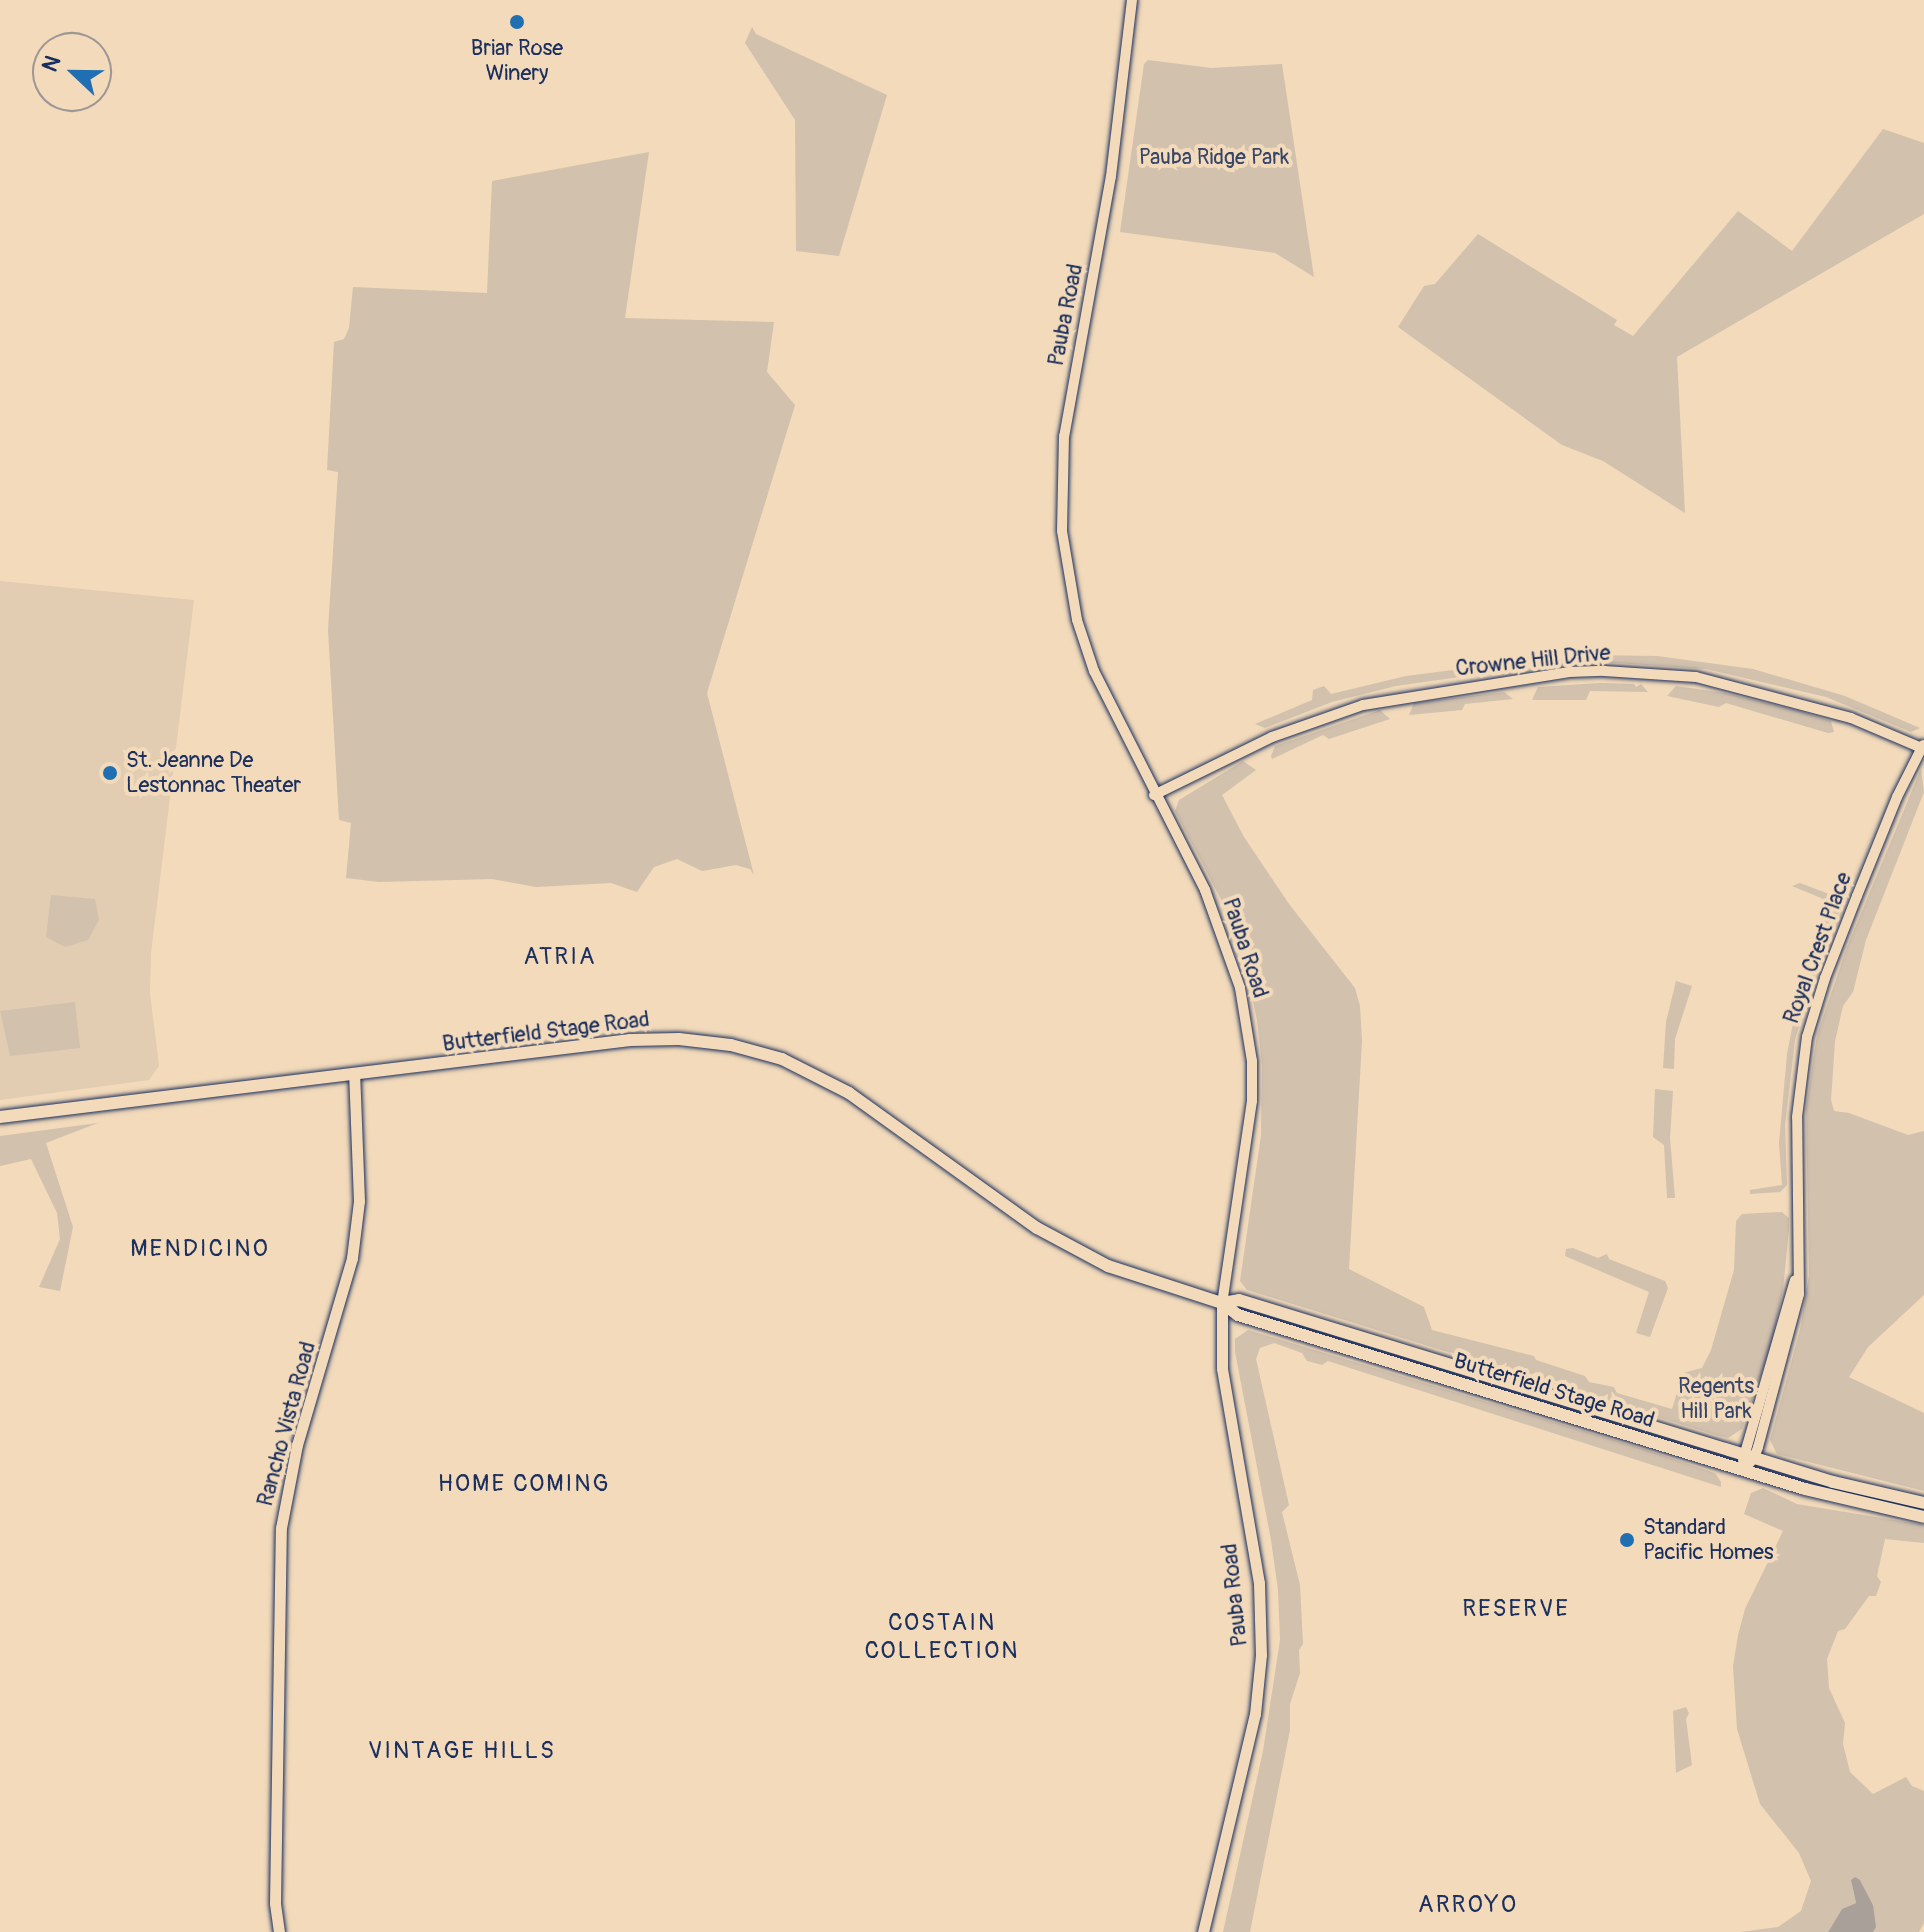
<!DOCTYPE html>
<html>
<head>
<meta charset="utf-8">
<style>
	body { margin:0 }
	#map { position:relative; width:1924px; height:1932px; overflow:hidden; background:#f2daba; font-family:Pangolin,sans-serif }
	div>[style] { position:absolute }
	.built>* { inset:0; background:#e2cdb3 }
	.green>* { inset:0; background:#d2c1ad }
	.water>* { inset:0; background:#a9a09a }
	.roads { filter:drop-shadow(0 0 2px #1b2f5e) drop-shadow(0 0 2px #1b2f5e) }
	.tertiary>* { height:10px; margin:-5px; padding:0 5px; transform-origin:5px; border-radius:5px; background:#f2daba }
	.secondary>* { height:11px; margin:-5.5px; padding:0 5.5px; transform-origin:5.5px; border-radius:5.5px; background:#f2daba }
	.primary>* { height:12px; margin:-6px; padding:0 6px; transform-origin:6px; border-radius:6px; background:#f2daba }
	.dots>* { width:22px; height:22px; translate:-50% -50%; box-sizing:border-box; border:4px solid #f2daba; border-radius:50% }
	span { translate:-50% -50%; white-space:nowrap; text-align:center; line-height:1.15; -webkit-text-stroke:8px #f2daba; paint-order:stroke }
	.poi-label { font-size:22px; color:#1b2f5e }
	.left { translate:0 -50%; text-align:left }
	.park-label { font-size:22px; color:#36456a }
	.street-label { font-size:22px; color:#1b2f5e }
	.neighbourhood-label { font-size:24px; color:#1b2f5e; letter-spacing:2px }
	.north { position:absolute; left:32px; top:32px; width:80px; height:80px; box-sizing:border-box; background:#f2daba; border:2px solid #9c9695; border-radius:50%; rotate:292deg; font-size:22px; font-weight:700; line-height:32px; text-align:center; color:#1b2f5e }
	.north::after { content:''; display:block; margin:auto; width:28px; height:36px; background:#1f6fb2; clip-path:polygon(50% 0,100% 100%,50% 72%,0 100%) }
</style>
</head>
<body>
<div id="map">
	<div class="built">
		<div style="clip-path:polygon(0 581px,194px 600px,151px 953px,150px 993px,159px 1066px,149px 1080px,0 1100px)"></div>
	</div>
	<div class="green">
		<div style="clip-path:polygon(752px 27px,756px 34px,887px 95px,839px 256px,796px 251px,795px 120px,745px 43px)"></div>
		<div style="clip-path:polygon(1148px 60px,1211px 68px,1282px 64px,1314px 277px,1275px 253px,1120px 232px,1144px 64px)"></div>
		<div style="clip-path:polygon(1883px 129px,1924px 143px,1924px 214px,1677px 357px,1685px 513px,1603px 461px,1562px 445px,1398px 327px,1424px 286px,1435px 284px,1478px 234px,1617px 320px,1614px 325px,1633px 336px,1738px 211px,1792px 251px)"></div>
		<div style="clip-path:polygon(649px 152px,625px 318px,774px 322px,767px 372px,795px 405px,707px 693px,754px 875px,750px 869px,736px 865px,702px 871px,677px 859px,654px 867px,637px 892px,611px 883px,536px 887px,492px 879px,379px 882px,346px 878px,351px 823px,339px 820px,328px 630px,338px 472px,327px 470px,334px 342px,344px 339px,349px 328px,353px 287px,487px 293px,492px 181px)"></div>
		<div style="clip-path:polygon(1589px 655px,1657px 656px,1753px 669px,1845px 696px,1920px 728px,1911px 732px,1826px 697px,1706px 669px,1617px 663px,1534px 667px,1527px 662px)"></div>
		<div style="clip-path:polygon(1508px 663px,1502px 671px,1396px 686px,1332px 702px,1265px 728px,1255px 724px,1312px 700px,1313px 690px,1324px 686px,1331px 694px,1406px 676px)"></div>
		<div style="clip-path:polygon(1600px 683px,1634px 684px,1636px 687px,1641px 684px,1648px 692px,1590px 691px,1586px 700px,1532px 700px,1538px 687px)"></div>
		<div style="clip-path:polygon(1676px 686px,1725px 693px,1799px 711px,1831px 721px,1834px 732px,1828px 733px,1726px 703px,1719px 707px,1667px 696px)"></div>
		<div style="clip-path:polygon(1504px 692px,1513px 699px,1465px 704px,1462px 710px,1409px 715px,1414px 703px)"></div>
		<div style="clip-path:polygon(1380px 710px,1390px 719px,1329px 739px,1323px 735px,1272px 759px,1271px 756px,1275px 746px)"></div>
		<div style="clip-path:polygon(1243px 761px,1256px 770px,1222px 795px,1244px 837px,1289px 904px,1355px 988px,1360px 1006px,1362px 1041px,1349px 1269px,1424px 1307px,1432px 1330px,1534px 1356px,1536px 1360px,1585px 1376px,1589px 1382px,1614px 1387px,1617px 1393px,1672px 1409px,1683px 1373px,1702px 1368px,1711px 1350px,1734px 1270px,1736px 1221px,1742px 1214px,1782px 1212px,1789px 1218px,1789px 1229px,1783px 1290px,1771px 1345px,1742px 1429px,1728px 1438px,1719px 1436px,1247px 1290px,1240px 1281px,1261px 1135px,1262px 1065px,1257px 1020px,1244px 959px,1226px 909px,1175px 811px,1179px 800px)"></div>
		<div style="clip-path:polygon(1921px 769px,1924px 792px,1866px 940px,1853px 992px,1843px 1006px,1835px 1041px,1831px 1100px,1834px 1111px,1849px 1113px,1908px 1135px,1924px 1131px,1924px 1295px,1868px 1347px,1849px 1377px,1924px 1413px,1924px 1491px,1777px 1454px,1770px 1440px,1800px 1330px,1809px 1275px,1806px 1109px,1817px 1035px,1847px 947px)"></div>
		<div style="clip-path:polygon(1800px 883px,1837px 897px,1841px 907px,1811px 984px,1795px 1040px,1785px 1125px,1787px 1185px,1780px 1192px,1750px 1194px,1750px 1190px,1782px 1185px,1779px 1143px,1787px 1054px,1800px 988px,1830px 906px,1821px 898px,1792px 886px)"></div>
		<div style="clip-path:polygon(51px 895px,95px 899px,99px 920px,88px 940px,65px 947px,46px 937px)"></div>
		<div style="clip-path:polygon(1676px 981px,1692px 986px,1675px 1039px,1674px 1069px,1663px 1068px,1666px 1022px)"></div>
		<div style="clip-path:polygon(75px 1002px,80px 1048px,10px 1056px,0 1011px)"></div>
		<div style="clip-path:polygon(1655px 1089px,1673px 1091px,1670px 1138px,1675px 1198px,1667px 1198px,1664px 1145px,1653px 1137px)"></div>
		<div style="clip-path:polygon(98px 1123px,46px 1143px,73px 1227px,60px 1291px,39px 1287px,60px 1239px,57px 1213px,31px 1159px,0 1166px,0 1136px)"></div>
		<div style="clip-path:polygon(1573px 1248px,1598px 1258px,1607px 1254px,1609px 1259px,1665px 1281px,1668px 1288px,1650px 1337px,1636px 1333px,1649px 1292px,1565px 1256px,1566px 1249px)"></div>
		<div style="clip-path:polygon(1242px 1311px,1320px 1331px,1658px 1433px,1634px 1430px,1479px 1385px)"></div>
		<div style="clip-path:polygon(1248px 1330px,1650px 1451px,1715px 1473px,1721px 1482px,1721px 1487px,1328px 1361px,1322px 1365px,1307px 1361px,1302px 1353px,1274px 1343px,1260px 1348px,1256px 1359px,1289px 1505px,1282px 1512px,1300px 1585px,1303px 1644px,1299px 1650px,1300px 1673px,1290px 1704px,1290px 1730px,1250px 1932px,1223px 1932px,1263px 1751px,1280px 1640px,1278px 1590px,1271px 1540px,1235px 1352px,1235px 1339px)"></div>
		<div style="clip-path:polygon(1763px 1488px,1797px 1504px,1924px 1525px,1924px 1543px,1885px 1539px,1877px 1576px,1881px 1582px,1876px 1596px,1869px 1596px,1845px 1629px,1838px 1631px,1827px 1659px,1829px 1688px,1845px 1723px,1843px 1744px,1850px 1772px,1873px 1794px,1906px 1777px,1912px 1786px,1924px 1791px,1924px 1923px,1919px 1932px,1873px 1932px,1873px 1905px,1860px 1880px,1852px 1885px,1856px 1903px,1842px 1909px,1828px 1932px,1740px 1932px,1778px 1927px,1801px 1911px,1811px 1881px,1799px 1853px,1760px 1804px,1737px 1729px,1733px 1666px,1738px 1635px,1745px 1609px,1783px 1531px,1744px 1514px,1751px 1493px)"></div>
		<div style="clip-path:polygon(1686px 1707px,1689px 1713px,1686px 1719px,1692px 1765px,1676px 1773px,1673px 1711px)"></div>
	</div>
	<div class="water">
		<div style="clip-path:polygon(1855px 1877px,1860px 1880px,1873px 1905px,1876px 1927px,1873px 1932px,1828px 1932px,1842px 1909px,1856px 1903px,1851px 1880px)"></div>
	</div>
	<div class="roads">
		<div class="tertiary">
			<div style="left:1132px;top:0;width:177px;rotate:96.8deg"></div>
			<div style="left:1111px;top:176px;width:264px;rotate:100.2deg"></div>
			<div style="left:1064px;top:436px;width:95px;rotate:91.2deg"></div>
			<div style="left:1062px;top:531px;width:90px;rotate:80.4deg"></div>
			<div style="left:1077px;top:620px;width:54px;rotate:71.6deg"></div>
			<div style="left:1094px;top:671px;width:246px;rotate:63.1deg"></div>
			<div style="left:1205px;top:890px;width:104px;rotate:70.3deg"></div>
			<div style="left:1240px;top:988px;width:74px;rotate:80.7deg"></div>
			<div style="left:1252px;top:1061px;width:40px;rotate:90deg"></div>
			<div style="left:1252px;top:1101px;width:204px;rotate:98.4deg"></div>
			<div style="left:1154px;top:795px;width:131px;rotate:-26.2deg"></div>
			<div style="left:1272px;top:737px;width:96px;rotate:-19.4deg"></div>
			<div style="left:1363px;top:705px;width:209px;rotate:-9.1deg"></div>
			<div style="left:1569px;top:672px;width:35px;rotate:-2deg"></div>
			<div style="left:1604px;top:671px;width:92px;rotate:3.7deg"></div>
			<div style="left:1696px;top:677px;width:160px;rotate:14.8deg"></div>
			<div style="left:1851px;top:718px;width:79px;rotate:23deg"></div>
			<div style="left:1743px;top:1460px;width:187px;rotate:-73.9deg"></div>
			<div style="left:1743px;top:1470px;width:16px;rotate:-47deg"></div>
			<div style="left:1754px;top:1458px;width:12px;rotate:-70deg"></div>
			<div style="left:1758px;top:1447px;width:158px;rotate:-75deg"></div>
			<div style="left:1799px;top:1294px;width:177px;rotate:-90.6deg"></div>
			<div style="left:1797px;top:1117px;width:81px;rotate:-82.9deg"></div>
			<div style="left:1807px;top:1037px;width:62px;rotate:-73deg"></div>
			<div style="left:1825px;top:978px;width:88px;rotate:-68.7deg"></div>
			<div style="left:1857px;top:896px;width:107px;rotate:-68deg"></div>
			<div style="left:1897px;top:797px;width:58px;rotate:-63.4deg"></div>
		</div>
		<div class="secondary">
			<div style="left:279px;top:1932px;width:29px;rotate:-98deg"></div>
			<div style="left:275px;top:1903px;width:375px;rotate:-89.1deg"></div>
			<div style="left:281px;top:1528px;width:85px;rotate:-79.1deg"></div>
			<div style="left:297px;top:1445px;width:195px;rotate:-73.6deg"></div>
			<div style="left:352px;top:1258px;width:57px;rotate:-83deg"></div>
			<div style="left:359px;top:1201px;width:128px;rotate:-92.2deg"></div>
			<div style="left:1203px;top:1932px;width:224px;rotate:-76.6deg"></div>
			<div style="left:1255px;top:1714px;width:59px;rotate:-84.2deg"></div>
			<div style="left:1261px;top:1655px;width:72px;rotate:-91.6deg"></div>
			<div style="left:1259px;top:1583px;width:218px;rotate:-99.8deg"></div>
			<div style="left:1222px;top:1368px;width:65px;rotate:-90deg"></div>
		</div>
		<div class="primary">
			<div style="left:0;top:1117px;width:635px;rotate:-6.97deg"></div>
			<div style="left:630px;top:1040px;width:49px;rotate:-1.2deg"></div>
			<div style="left:679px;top:1039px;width:52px;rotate:6.6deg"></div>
			<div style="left:731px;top:1045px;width:53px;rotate:15.4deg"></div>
			<div style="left:782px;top:1059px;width:75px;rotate:26.9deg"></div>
			<div style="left:849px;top:1093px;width:231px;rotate:35.7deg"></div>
			<div style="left:1037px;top:1228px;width:81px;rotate:28.2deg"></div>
			<div style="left:1108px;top:1266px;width:120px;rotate:18deg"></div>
			<div style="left:1222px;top:1303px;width:20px;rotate:37deg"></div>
			<div style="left:1238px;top:1315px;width:593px;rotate:17.06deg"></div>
			<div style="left:1805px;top:1489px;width:122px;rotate:13.2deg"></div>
			<div style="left:1222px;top:1303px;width:17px;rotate:-10deg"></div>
			<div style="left:1239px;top:1300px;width:621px;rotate:17.03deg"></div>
			<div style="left:1833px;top:1482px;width:93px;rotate:13deg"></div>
		</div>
	</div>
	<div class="dots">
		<div style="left:517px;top:22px;background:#1f6fb2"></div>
		<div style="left:110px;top:773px;background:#1f6fb2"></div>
		<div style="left:1627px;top:1540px;background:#1f6fb2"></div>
	</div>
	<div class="poi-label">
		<span style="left:517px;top:61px">Briar Rose<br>Winery</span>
		<span class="left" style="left:126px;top:773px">St. Jeanne De<br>Lestonnac Theater</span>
		<span class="left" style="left:1643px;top:1540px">Standard<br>Pacific Homes</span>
	</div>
	<div class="park-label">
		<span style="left:1214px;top:158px">Pauba Ridge Park</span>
		<span style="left:1716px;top:1399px">Regents<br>Hill Park</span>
	</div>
	<div class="street-label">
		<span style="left:1066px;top:315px;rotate:-79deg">Pauba Road</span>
		<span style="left:1533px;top:661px;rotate:-6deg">Crowne Hill Drive</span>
		<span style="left:1245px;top:948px;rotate:72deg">Pauba Road</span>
		<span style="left:1818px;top:948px;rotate:-70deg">Royal Crest Place</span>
		<span style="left:546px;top:1032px;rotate:-7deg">Butterfield Stage Road</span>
		<span style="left:1554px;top:1391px;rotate:17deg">Butterfield Stage Road</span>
		<span style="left:287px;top:1424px;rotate:-75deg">Rancho Vista Road</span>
		<span style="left:1235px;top:1595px;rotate:-96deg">Pauba Road</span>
	</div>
	<div class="neighbourhood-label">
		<span style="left:560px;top:957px">ATRIA</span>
		<span style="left:200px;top:1249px">MENDICINO</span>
		<span style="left:524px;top:1484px">HOME COMING</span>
		<span style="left:1516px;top:1609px">RESERVE</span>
		<span style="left:942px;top:1637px">COSTAIN<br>COLLECTION</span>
		<span style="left:462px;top:1751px">VINTAGE HILLS</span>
		<span style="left:1468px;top:1905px">ARROYO</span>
	</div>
	<div class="north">N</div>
</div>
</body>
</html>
